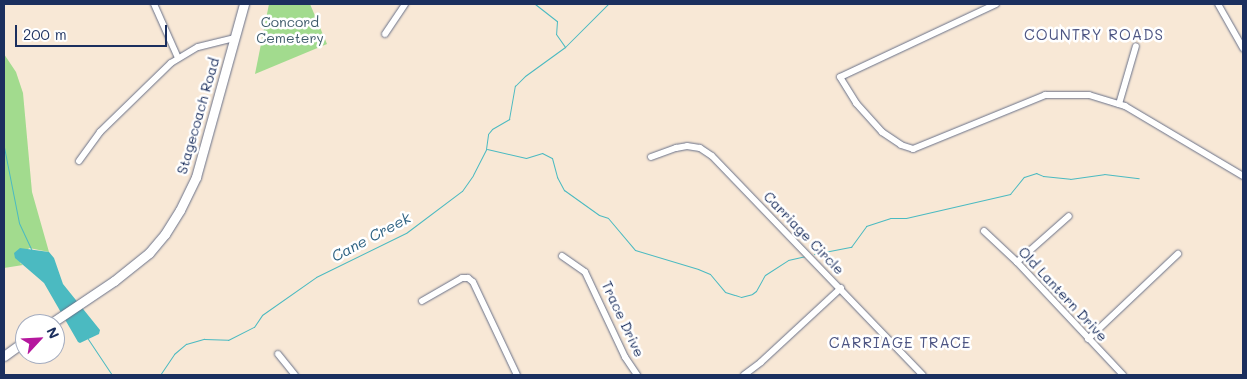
<!DOCTYPE html>
<html>
<head>
<meta charset="utf-8">
<style>
	body { margin:0 }
	#map { position:relative; width:1247px; height:379px; overflow:hidden; background:#f8e8d6; font-family:Mali,sans-serif }
	div>[style] { position:absolute }
	.green>* { inset:0; background:#a2db8e }
	.water>* { inset:0; background:#4bbac1 }
	.stream>* { height:1px; margin:-0.5px; padding:0 0.5px; transform-origin:0.5px; border-radius:0.5px; background:#4bbac1 }
	.roads { filter:drop-shadow(0 0 1px #687088) drop-shadow(0 0 1px #687088) }
	.street>* { height:6px; margin:-3px; padding:0 3px; transform-origin:3px; border-radius:3px; background:#fff }
	.secondary>* { height:9px; margin:-4.5px; padding:0 4.5px; transform-origin:4.5px; border-radius:4.5px; background:#fff }
	span { translate:-50% -50%; white-space:nowrap; text-align:center; line-height:1.15; -webkit-text-stroke:5px #fff; paint-order:stroke }
	.park-label { font-size:14px; color:#3d5a6a }
	.street-label { font-size:14px; color:#1b2f5e }
	.neighbourhood-label { font-size:15px; color:#4d5583; letter-spacing:1px }
	.water-label { font-size:15px; color:#2c6081; font-style:italic }
	.frame { position:absolute; inset:0; border:5px solid #1b2f5e; pointer-events:none }
	.north { position:absolute; left:15px; top:314px; width:50px; height:50px; box-sizing:border-box; background:#fff; border:1px solid #a4acbf; border-radius:50%; rotate:65deg; font-size:14px; font-weight:700; line-height:20px; text-align:center; color:#1b2f5e }
	.north::after { content:''; display:block; margin:auto; width:18px; height:22px; background:#b5179e; clip-path:polygon(50% 0,100% 100%,50% 72%,0 100%) }
	.scale { position:absolute; left:15px; top:25px; width:152px; height:22px; box-sizing:border-box; border:2px solid #1b2f5e; border-top:0; padding-left:6px; font-size:15px; line-height:18px; white-space:nowrap; color:#1b2f5e; -webkit-text-stroke:4px #fff; paint-order:stroke }
</style>
</head>
<body>
<div id="map">
	<div class="green">
		<div style="clip-path:polygon(269px 4px,310px 4px,327px 44px,255px 74px)"></div>
		<div style="clip-path:polygon(4px 54px,16px 72px,23px 93px,32px 192px,49px 252px,29px 248px,20px 263px,23px 265px,4px 268px)"></div>
	</div>
	<div class="water">
		<div style="clip-path:polygon(20px 248px,49px 252px,54px 258px,63px 284px,100px 330px,99px 334px,80px 343px,78px 342px,44px 283px,15px 258px,14px 253px)"></div>
	</div>
	<div class="stream">
		<div style="left:535px;top:4px;width:28px;rotate:38deg"></div>
		<div style="left:557px;top:21px;width:13px;rotate:94deg"></div>
		<div style="left:556px;top:34px;width:16px;rotate:55deg"></div>
		<div style="left:4px;top:147px;width:77px;rotate:78.8deg"></div>
		<div style="left:19px;top:223px;width:29px;rotate:65deg"></div>
		<div style="left:487px;top:149px;width:40px;rotate:13deg"></div>
		<div style="left:526px;top:158px;width:17px;rotate:-17deg"></div>
		<div style="left:542px;top:153px;width:11px;rotate:27deg"></div>
		<div style="left:552px;top:158px;width:20px;rotate:75deg"></div>
		<div style="left:557px;top:177px;width:15px;rotate:62deg"></div>
		<div style="left:564px;top:190px;width:43px;rotate:35.5deg"></div>
		<div style="left:599px;top:215px;width:9px;rotate:18deg"></div>
		<div style="left:608px;top:218px;width:42px;rotate:49.8deg"></div>
		<div style="left:635px;top:250px;width:66px;rotate:16.8deg"></div>
		<div style="left:698px;top:269px;width:13px;rotate:23deg"></div>
		<div style="left:710px;top:274px;width:23px;rotate:50deg"></div>
		<div style="left:725px;top:292px;width:10px;rotate:17deg"></div>
		<div style="left:735px;top:295px;width:6px;rotate:18deg"></div>
		<div style="left:741px;top:297px;width:11px;rotate:-15deg"></div>
		<div style="left:752px;top:294px;width:5px;rotate:-37deg"></div>
		<div style="left:756px;top:291px;width:18px;rotate:-61deg"></div>
		<div style="left:765px;top:275px;width:27px;rotate:-33deg"></div>
		<div style="left:788px;top:260px;width:17px;rotate:-13deg"></div>
		<div style="left:814px;top:254px;width:38px;rotate:-11deg"></div>
		<div style="left:851px;top:247px;width:26px;rotate:-54deg"></div>
		<div style="left:866px;top:226px;width:25px;rotate:-18deg"></div>
		<div style="left:890px;top:218px;width:16px"></div>
		<div style="left:906px;top:218px;width:107px;rotate:-13deg"></div>
		<div style="left:1010px;top:194px;width:22px;rotate:-51deg"></div>
		<div style="left:1024px;top:177px;width:13px;rotate:-18deg"></div>
		<div style="left:1036px;top:173px;width:8px;rotate:23deg"></div>
		<div style="left:1043px;top:176px;width:27px;rotate:6deg"></div>
		<div style="left:1070px;top:179px;width:34px;rotate:-8deg"></div>
		<div style="left:1104px;top:174px;width:35px;rotate:7deg"></div>
		<div style="left:88px;top:339px;width:43px;rotate:56.3deg"></div>
		<div style="left:160px;top:375px;width:25px;rotate:-56deg"></div>
		<div style="left:174px;top:354px;width:16px;rotate:-40deg"></div>
		<div style="left:186px;top:344px;width:19px;rotate:-16deg"></div>
		<div style="left:204px;top:339px;width:24px;rotate:2deg"></div>
		<div style="left:228px;top:340px;width:29px;rotate:-27deg"></div>
		<div style="left:254px;top:327px;width:14px;rotate:-56deg"></div>
		<div style="left:262px;top:315px;width:66px;rotate:-35.1deg"></div>
		<div style="left:316px;top:277px;width:100px;rotate:-26.1deg"></div>
		<div style="left:406px;top:233px;width:70px;rotate:-36.9deg"></div>
		<div style="left:462px;top:191px;width:19px;rotate:-55deg"></div>
		<div style="left:473px;top:175px;width:29px;rotate:-63deg"></div>
		<div style="left:486px;top:149px;width:15px;rotate:-82deg"></div>
		<div style="left:488px;top:134px;width:6px;rotate:-51deg"></div>
		<div style="left:492px;top:129px;width:20px;rotate:-30deg"></div>
		<div style="left:509px;top:119px;width:34px;rotate:-80deg"></div>
		<div style="left:515px;top:86px;width:14px;rotate:-45deg"></div>
		<div style="left:525px;top:76px;width:49px;rotate:-35.9deg"></div>
		<div style="left:565px;top:47px;width:61px;rotate:-45deg"></div>
	</div>
	<div class="roads">
		<div class="street">
			<div style="left:154px;top:4px;width:59px;rotate:66deg"></div>
			<div style="left:996px;top:4px;width:172px;rotate:154.9deg"></div>
			<div style="left:840px;top:77px;width:31px;rotate:58deg"></div>
			<div style="left:856px;top:103px;width:39px;rotate:48deg"></div>
			<div style="left:882px;top:132px;width:23px;rotate:34deg"></div>
			<div style="left:901px;top:145px;width:13px;rotate:18deg"></div>
			<div style="left:913px;top:149px;width:143px;rotate:-22.2deg"></div>
			<div style="left:1045px;top:95px;width:44px"></div>
			<div style="left:1089px;top:95px;width:38px;rotate:17deg"></div>
			<div style="left:1125px;top:106px;width:137px;rotate:30.7deg"></div>
			<div style="left:1218px;top:4px;width:51px;rotate:60.4deg"></div>
			<div style="left:385px;top:34px;width:36px;rotate:-56deg"></div>
			<div style="left:1119px;top:104px;width:60px;rotate:-73.7deg"></div>
			<div style="left:651px;top:157px;width:27px;rotate:-20deg"></div>
			<div style="left:676px;top:148px;width:11px;rotate:-10deg"></div>
			<div style="left:687px;top:146px;width:13px;rotate:9deg"></div>
			<div style="left:700px;top:148px;width:14px;rotate:34deg"></div>
			<div style="left:712px;top:156px;width:304px;rotate:46.1deg"></div>
			<div style="left:79px;top:161px;width:36px;rotate:-54deg"></div>
			<div style="left:100px;top:132px;width:99px;rotate:-44.2deg"></div>
			<div style="left:171px;top:63px;width:31px;rotate:-31deg"></div>
			<div style="left:198px;top:47px;width:36px;rotate:-14deg"></div>
			<div style="left:984px;top:231px;width:45px;rotate:43.2deg"></div>
			<div style="left:1017px;top:262px;width:155px;rotate:46.8deg"></div>
			<div style="left:562px;top:256px;width:28px;rotate:35deg"></div>
			<div style="left:585px;top:272px;width:94px;rotate:64.8deg"></div>
			<div style="left:625px;top:357px;width:22px;rotate:56deg"></div>
			<div style="left:1017px;top:262px;width:69px;rotate:-41.5deg"></div>
			<div style="left:422px;top:301px;width:46px;rotate:-29.9deg"></div>
			<div style="left:462px;top:278px;width:6px"></div>
			<div style="left:468px;top:278px;width:6px;rotate:39deg"></div>
			<div style="left:473px;top:282px;width:103px;rotate:64.7deg"></div>
			<div style="left:1088px;top:339px;width:124px;rotate:-43.4deg"></div>
			<div style="left:278px;top:354px;width:27px;rotate:51deg"></div>
			<div style="left:744px;top:375px;width:21px;rotate:-37deg"></div>
			<div style="left:761px;top:362px;width:109px;rotate:-42.8deg"></div>
		</div>
		<div class="secondary">
			<div style="left:50px;top:324px;width:77px;rotate:-33.9deg"></div>
			<div style="left:114px;top:281px;width:45px;rotate:-38.7deg"></div>
			<div style="left:149px;top:253px;width:25px;rotate:-50deg"></div>
			<div style="left:165px;top:234px;width:28px;rotate:-58deg"></div>
			<div style="left:180px;top:210px;width:37px;rotate:-64deg"></div>
			<div style="left:196px;top:177px;width:180px;rotate:-74.5deg"></div>
			<div style="left:4px;top:356px;width:26px;rotate:-36deg"></div>
		</div>
	</div>
	<div class="park-label">
		<span style="left:290px;top:30px">Concord<br>Cemetery</span>
	</div>
	<div class="street-label">
		<span style="left:198px;top:116px;rotate:-74deg">Stagecoach Road</span>
		<span style="left:804px;top:233px;rotate:46deg">Carriage Circle</span>
		<span style="left:1063px;top:294px;rotate:47deg">Old Lantern Drive</span>
		<span style="left:623px;top:319px;rotate:65deg">Trace Drive</span>
	</div>
	<div class="neighbourhood-label">
		<span style="left:1094px;top:35px">COUNTRY ROADS</span>
		<span style="left:900px;top:343px">CARRIAGE TRACE</span>
	</div>
	<div class="water-label">
		<span style="left:371px;top:237px;rotate:-28deg">Cane Creek</span>
	</div>
	<div class="frame"></div>
	<div class="north">N</div>
	<div class="scale">200 m</div>
</div>
</body>
</html>
